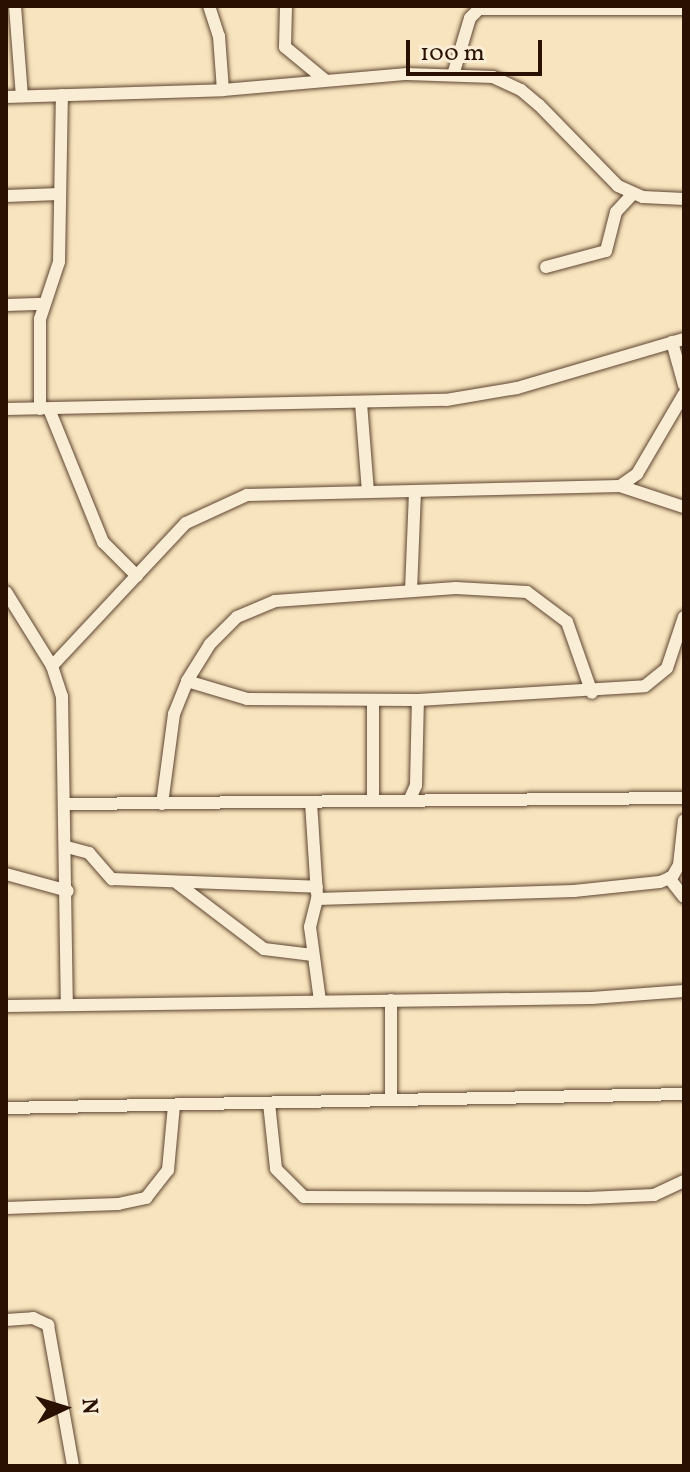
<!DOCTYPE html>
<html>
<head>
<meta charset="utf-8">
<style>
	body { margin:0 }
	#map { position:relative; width:690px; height:1472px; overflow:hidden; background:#f8e4be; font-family:Vollkorn,serif }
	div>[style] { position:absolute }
	.roads { filter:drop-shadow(0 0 2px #5e4530) drop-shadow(0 0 2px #5e4530) }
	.minor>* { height:12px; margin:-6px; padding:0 6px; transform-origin:6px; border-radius:6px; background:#faedd5 }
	span { translate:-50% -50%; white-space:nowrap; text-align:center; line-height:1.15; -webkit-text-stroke:8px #faedd5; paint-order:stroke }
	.frame { position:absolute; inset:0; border:8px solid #2a1000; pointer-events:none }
	.north { position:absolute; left:24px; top:1368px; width:80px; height:80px; -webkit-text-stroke:6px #faedd5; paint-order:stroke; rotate:86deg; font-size:22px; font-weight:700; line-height:32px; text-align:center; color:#2a1000 }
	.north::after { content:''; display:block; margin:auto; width:28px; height:36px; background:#2a1000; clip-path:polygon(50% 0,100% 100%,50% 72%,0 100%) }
	.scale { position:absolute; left:406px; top:40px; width:136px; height:36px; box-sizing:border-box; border:4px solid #2a1000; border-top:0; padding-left:10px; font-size:24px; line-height:28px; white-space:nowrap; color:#2a1000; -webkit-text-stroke:6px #faedd5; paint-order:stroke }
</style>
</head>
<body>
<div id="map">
	<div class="roads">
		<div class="minor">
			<div style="left:15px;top:6px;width:90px;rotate:85.6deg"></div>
			<div style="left:209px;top:6px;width:32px;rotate:72deg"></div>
			<div style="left:219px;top:36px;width:54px;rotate:85.8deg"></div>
			<div style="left:286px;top:6px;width:41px;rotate:91.4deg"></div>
			<div style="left:285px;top:47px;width:52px;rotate:39.5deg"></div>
			<div style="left:453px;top:75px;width:59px;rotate:-73.4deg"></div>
			<div style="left:470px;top:18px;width:13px;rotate:-45deg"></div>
			<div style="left:479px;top:9px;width:205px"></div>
			<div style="left:6px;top:97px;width:217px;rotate:-1.8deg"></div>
			<div style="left:223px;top:90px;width:185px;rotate:-5deg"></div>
			<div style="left:407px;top:74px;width:86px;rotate:2deg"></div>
			<div style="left:493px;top:77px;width:31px;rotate:25deg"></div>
			<div style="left:521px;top:90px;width:23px;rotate:40deg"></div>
			<div style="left:539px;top:105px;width:113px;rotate:45.7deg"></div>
			<div style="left:618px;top:186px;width:27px;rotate:24deg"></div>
			<div style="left:643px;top:197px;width:41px;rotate:2.8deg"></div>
			<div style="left:6px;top:196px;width:53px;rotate:-2.2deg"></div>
			<div style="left:546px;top:267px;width:62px;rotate:-14.9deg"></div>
			<div style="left:606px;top:251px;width:40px;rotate:-75.6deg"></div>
			<div style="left:616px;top:212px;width:25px;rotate:-47deg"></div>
			<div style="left:6px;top:305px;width:38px;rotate:-2deg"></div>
			<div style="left:672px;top:342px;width:45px;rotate:74.4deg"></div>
			<div style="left:361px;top:403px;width:88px;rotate:85.5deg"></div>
			<div style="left:6px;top:409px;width:440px;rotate:-1.2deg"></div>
			<div style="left:446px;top:400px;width:72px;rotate:-9.6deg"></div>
			<div style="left:517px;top:388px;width:174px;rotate:-16.4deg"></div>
			<div style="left:40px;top:409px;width:90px;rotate:-90deg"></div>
			<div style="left:40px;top:319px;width:60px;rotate:-71.6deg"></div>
			<div style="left:59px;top:262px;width:167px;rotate:-89deg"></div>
			<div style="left:49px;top:409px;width:144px;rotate:67.9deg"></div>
			<div style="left:103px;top:542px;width:48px;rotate:45deg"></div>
			<div style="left:620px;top:486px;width:21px;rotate:-35deg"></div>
			<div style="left:637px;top:474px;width:93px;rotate:-59.6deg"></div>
			<div style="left:411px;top:591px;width:100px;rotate:-87.7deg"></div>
			<div style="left:6px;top:592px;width:87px;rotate:58.1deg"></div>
			<div style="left:52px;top:666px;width:32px;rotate:72deg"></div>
			<div style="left:62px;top:696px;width:309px;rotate:89.1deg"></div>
			<div style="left:52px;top:666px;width:196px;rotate:-46.9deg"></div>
			<div style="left:186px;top:523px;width:67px;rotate:-24.7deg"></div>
			<div style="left:247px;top:495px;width:373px;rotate:-1.4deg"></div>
			<div style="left:620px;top:486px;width:67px;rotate:18.2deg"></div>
			<div style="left:187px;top:681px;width:63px;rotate:16.7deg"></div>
			<div style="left:247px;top:699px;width:171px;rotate:0.3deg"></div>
			<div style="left:418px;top:700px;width:227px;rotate:-3.5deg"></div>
			<div style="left:645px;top:686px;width:28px;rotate:-39deg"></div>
			<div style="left:667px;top:668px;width:54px;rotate:-71.6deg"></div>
			<div style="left:373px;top:801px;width:101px;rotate:-90deg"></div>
			<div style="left:409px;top:801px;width:17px;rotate:-66deg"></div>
			<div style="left:416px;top:785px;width:85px;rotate:-88.7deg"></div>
			<div style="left:311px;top:802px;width:92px;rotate:86.3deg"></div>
			<div style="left:67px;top:804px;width:617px;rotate:-0.56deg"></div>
			<div style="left:162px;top:804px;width:91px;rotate:-82.4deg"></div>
			<div style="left:174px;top:714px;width:35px;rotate:-68deg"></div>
			<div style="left:187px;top:681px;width:44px;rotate:-58.1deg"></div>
			<div style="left:210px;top:644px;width:38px;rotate:-45deg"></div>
			<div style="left:237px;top:617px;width:41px;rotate:-22.8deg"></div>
			<div style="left:275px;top:601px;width:181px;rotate:-4.1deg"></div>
			<div style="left:456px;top:588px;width:71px;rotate:3.2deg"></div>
			<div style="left:527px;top:592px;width:50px;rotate:36.9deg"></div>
			<div style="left:567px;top:622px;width:75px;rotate:70.6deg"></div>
			<div style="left:67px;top:847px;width:23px;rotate:15deg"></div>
			<div style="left:89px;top:853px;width:35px;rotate:49deg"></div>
			<div style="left:112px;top:879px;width:205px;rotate:2.2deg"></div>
			<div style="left:6px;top:874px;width:64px;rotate:15.3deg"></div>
			<div style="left:669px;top:878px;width:24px;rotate:52deg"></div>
			<div style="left:177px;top:883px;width:109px;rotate:37.2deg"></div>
			<div style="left:264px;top:949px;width:49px;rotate:7deg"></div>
			<div style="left:320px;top:1001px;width:75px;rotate:-97.7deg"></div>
			<div style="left:310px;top:927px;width:29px;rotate:-76deg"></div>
			<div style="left:317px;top:899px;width:257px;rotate:-1.8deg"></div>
			<div style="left:574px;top:891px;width:86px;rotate:-6deg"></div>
			<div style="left:660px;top:882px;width:13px;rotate:-23deg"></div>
			<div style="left:672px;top:877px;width:14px;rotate:-60deg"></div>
			<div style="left:679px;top:865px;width:45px;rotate:-83.7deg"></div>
			<div style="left:6px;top:1006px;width:586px;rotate:-0.78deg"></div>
			<div style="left:592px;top:998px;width:92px;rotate:-4.4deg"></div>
			<div style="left:391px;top:1100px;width:100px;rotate:-90deg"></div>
			<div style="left:269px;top:1103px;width:66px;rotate:83.9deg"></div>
			<div style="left:276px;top:1169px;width:40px;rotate:45deg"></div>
			<div style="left:304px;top:1197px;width:284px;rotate:0.2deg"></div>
			<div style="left:588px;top:1198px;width:66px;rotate:-2.6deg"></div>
			<div style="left:654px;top:1195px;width:33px;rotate:-25deg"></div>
			<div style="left:6px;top:1108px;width:678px;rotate:-1.18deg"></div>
			<div style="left:6px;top:1208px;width:112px;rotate:-2deg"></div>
			<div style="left:118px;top:1204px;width:29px;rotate:-12deg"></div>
			<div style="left:146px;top:1198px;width:36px;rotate:-52deg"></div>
			<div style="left:168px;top:1170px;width:65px;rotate:-84.7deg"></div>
			<div style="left:6px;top:1320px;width:27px;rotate:-4deg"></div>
			<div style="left:33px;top:1318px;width:17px;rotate:25deg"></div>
			<div style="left:48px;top:1325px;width:143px;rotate:79.9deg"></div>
		</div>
	</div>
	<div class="frame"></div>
	<div class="north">N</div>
	<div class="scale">100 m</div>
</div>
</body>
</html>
